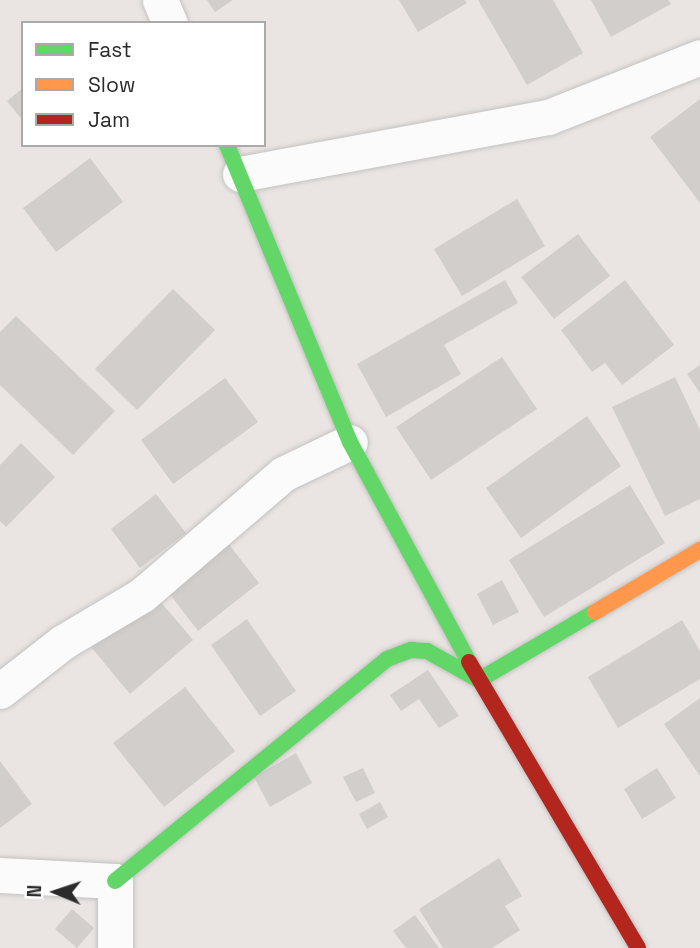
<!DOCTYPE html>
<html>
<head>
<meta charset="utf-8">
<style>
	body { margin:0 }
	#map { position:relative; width:700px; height:948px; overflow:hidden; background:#eae5e2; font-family:"Space Grotesk",sans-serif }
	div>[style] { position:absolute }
	.building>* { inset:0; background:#d1cecb }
	.roads { filter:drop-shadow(0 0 2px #c3c2c2) drop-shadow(0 0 2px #c3c2c2) }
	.street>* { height:35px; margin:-17.5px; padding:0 17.5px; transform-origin:17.5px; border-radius:17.5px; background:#fcfbfb }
	.fast>* { height:16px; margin:-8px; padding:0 8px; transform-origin:8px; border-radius:8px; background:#63d668 }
	.slow>* { height:16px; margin:-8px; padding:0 8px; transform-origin:8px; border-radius:8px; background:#ff974d }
	.jam>* { height:16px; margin:-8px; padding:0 8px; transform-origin:8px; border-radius:8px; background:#b3261e }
	span { translate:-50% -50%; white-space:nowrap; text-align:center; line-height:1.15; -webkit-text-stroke:5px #fff; paint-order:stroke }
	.legend { position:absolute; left:21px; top:21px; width:245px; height:126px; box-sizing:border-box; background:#fff; border:2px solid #aaa; margin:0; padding:9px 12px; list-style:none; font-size:21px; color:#2b2b2b }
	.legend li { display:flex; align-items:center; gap:14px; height:35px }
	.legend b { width:35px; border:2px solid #aaa }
	.north { position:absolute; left:21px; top:857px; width:70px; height:70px; -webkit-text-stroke:5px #fff; paint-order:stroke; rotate:272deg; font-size:19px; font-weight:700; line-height:28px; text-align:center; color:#2b2b2b }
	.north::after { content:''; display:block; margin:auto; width:24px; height:32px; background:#2b2b2b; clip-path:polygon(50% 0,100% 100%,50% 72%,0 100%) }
</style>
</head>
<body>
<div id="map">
	<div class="building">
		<div style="clip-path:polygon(207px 0,233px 0,215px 12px)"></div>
		<div style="clip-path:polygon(399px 0,465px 0,467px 3px,418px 32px)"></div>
		<div style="clip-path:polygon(478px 0,553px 0,583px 53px,527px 85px)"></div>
		<div style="clip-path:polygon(591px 0,668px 0,671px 4px,611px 37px)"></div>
		<div style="clip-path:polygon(23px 88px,23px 121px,7px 101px)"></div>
		<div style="clip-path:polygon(700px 99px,700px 203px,650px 137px)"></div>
		<div style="clip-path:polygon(90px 158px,123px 202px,56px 252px,23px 208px)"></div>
		<div style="clip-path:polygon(517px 199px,545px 246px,462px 296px,434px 249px)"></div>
		<div style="clip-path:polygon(578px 234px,610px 276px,554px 319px,521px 277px)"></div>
		<div style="clip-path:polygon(505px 280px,518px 303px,444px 345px,461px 374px,386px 417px,357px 364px)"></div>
		<div style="clip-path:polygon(625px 280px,674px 345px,622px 385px,605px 363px,592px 372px,561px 330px)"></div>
		<div style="clip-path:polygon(173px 289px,215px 330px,137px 410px,95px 369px)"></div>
		<div style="clip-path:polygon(16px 316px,115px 411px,73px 455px,0 385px,0 332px)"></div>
		<div style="clip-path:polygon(502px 357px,537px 409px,431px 480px,396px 427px)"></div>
		<div style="clip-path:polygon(700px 365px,700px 393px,687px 374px)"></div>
		<div style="clip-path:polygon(675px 377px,700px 430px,700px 499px,665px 516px,612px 407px)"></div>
		<div style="clip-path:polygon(225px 378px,258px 422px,173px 484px,141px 440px)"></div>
		<div style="clip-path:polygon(587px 416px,621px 466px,521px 538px,486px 488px)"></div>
		<div style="clip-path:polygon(21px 443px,55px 477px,6px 527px,0 521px,0 465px)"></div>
		<div style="clip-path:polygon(630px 485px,665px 543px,544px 617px,509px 560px)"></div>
		<div style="clip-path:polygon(156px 494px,186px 533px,140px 568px,111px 529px)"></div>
		<div style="clip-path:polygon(224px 538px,259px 583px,198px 631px,163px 585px)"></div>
		<div style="clip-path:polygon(502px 580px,519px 612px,493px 625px,477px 594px)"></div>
		<div style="clip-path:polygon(154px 594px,193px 640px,130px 694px,91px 647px)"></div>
		<div style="clip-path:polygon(247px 619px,296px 691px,260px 716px,211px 645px)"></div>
		<div style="clip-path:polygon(682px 620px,700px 651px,700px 679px,618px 728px,588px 677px)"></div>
		<div style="clip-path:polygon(428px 670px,459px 716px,439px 728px,419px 699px,401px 711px,390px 695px)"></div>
		<div style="clip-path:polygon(185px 687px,235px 751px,164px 807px,113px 743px)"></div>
		<div style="clip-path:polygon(700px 698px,700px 776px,664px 724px)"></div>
		<div style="clip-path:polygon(296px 753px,312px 783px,270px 807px,254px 777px)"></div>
		<div style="clip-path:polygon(0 761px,32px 804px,0 828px)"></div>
		<div style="clip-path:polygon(363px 768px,375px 793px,356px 802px,343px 777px)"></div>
		<div style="clip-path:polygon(657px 768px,676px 798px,642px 819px,624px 789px)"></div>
		<div style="clip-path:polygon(380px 802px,388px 817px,367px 829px,359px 814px)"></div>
		<div style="clip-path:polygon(499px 858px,522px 896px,505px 906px,520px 930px,492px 948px,443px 948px,419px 909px)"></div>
		<div style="clip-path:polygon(72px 909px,94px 928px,77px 948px,55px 929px)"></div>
		<div style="clip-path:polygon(415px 915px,439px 948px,406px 948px,393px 931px)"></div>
	</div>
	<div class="roads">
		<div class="street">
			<div style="left:160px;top:0;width:25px;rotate:67deg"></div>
			<div style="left:240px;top:174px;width:313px;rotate:-10.5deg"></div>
			<div style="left:548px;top:117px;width:163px;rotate:-21.5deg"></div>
			<div style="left:0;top:691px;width:80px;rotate:-37.9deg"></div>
			<div style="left:63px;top:642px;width:92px;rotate:-30.7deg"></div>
			<div style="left:142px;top:595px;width:186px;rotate:-40.6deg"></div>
			<div style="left:283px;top:474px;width:74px;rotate:-25.5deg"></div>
			<div style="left:0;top:875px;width:115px;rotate:3deg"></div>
			<div style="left:115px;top:881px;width:67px;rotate:90deg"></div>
		</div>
		<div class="fast">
			<div style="left:227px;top:145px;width:321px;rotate:67.5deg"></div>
			<div style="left:350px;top:442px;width:250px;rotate:61.6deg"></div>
			<div style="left:115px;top:881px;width:351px;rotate:-39.2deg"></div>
			<div style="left:387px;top:659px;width:26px;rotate:-21deg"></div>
			<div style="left:411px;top:650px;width:16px;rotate:4deg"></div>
			<div style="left:427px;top:651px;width:60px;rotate:29.1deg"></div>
			<div style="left:479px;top:680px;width:134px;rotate:-30.4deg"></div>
		</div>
		<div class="slow">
			<div style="left:595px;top:612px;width:122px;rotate:-30.6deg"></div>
		</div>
		<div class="jam">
			<div style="left:469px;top:662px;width:332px;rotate:59.4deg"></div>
		</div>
	</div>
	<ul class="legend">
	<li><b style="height:9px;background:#63d668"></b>Fast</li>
	<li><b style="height:9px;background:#ff974d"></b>Slow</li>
	<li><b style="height:9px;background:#b3261e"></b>Jam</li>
	</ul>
	<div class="north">N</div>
</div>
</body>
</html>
